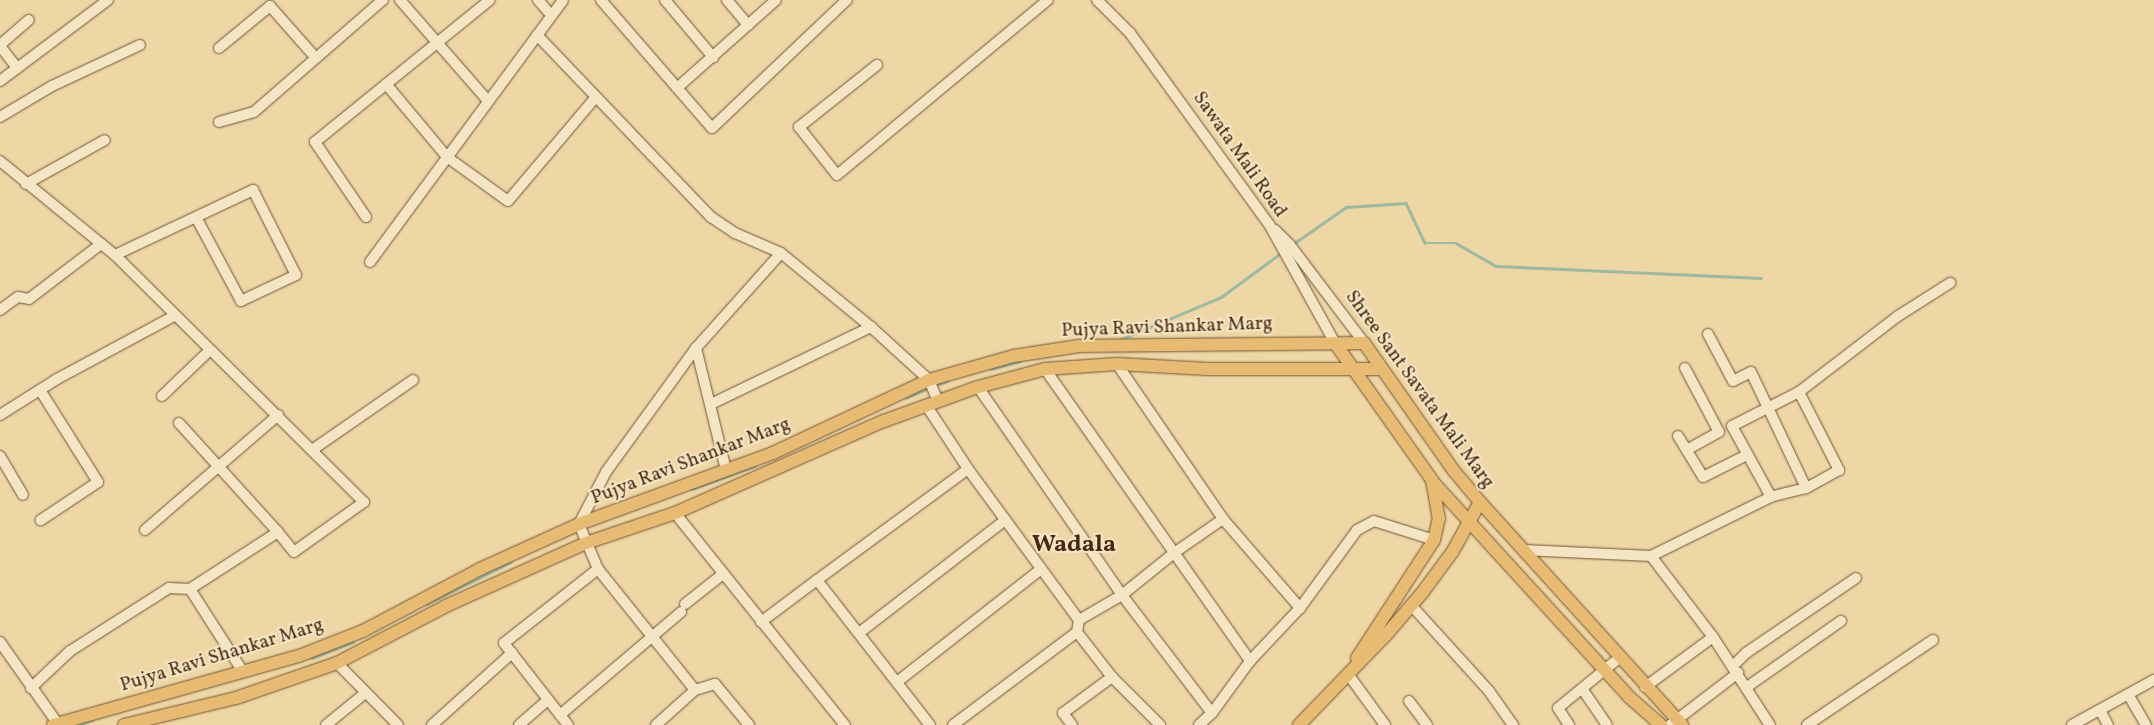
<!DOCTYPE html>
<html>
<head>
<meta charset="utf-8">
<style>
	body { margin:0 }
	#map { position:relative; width:2154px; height:725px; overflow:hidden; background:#eed7a5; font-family:Vollkorn,serif }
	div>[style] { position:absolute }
	.stream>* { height:2.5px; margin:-1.25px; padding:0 1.25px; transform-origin:1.25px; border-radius:1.25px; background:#9abaa3 }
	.roads { filter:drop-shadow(0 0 1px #705435) drop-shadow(0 0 1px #705435) }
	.minor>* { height:10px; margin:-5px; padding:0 5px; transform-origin:5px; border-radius:5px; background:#f4e5c4 }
	.major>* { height:12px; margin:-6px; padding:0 6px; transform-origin:6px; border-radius:6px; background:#e7bc72 }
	span { translate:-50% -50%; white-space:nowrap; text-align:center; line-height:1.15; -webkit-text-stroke:4px #f4e5c4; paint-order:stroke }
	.street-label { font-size:19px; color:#462910 }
	.district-label { font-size:24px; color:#462910; font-weight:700 }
</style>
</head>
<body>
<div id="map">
	<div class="stream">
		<div style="left:1293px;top:244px;width:65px;rotate:-34.9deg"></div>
		<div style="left:1346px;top:207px;width:60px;rotate:-3.8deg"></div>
		<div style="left:1406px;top:203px;width:44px;rotate:64.6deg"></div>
		<div style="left:1425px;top:243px;width:31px"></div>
		<div style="left:1456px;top:243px;width:46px;rotate:29.9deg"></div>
		<div style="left:1496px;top:266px;width:265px;rotate:2.6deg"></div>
		<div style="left:1117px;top:341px;width:113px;rotate:-22.9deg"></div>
		<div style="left:1221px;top:297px;width:74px;rotate:-36.3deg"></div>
		<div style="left:991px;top:369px;width:30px;rotate:-15deg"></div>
		<div style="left:934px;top:386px;width:14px;rotate:-21deg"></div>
		<div style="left:906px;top:398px;width:24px;rotate:-24deg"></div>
		<div style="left:692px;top:489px;width:67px;rotate:-20.1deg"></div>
		<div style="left:427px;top:604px;width:94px;rotate:-26.6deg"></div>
		<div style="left:312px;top:658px;width:44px;rotate:-21.3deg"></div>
		<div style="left:77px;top:725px;width:16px;rotate:-18deg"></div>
	</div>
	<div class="roads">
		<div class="minor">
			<div style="left:400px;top:0;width:134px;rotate:48.9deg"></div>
			<div style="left:538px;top:0;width:20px;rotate:49deg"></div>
			<div style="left:601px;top:0;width:169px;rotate:49.1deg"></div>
			<div style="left:712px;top:128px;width:186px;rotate:-43.5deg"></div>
			<div style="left:665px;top:0;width:75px;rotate:49.9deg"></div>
			<div style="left:727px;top:0;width:33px;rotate:50deg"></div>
			<div style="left:1097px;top:0;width:47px;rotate:45deg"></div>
			<div style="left:1130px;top:33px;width:236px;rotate:54deg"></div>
			<div style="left:1269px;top:224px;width:136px;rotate:61deg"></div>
			<div style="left:537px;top:35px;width:252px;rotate:46.3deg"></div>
			<div style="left:711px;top:217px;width:29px;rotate:34deg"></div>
			<div style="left:735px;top:233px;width:50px;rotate:23.5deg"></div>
			<div style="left:0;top:45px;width:38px;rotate:-41deg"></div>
			<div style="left:0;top:46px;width:28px;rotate:52deg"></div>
			<div style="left:219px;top:48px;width:66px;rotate:-39.5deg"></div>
			<div style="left:270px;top:6px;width:68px;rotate:48.6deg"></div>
			<div style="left:877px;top:65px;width:100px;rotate:141.5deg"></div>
			<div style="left:799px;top:127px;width:61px;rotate:51.6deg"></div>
			<div style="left:837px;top:175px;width:274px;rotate:-39.7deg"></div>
			<div style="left:0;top:81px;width:135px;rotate:-36.9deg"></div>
			<div style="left:386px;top:84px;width:95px;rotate:50.1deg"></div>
			<div style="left:447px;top:157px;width:75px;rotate:35.8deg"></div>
			<div style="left:508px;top:201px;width:136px;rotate:-49.8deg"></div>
			<div style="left:677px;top:88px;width:132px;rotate:-41.6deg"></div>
			<div style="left:0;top:117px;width:61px;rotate:-30.8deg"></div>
			<div style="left:52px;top:86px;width:97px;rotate:-25deg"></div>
			<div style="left:219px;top:122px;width:36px;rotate:-16deg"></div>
			<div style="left:254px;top:112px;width:171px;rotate:-41deg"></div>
			<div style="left:0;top:161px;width:149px;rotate:39.3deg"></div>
			<div style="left:115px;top:255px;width:351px;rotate:44.8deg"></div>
			<div style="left:364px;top:502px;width:86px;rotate:144.5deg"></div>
			<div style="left:294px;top:552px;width:26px;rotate:-129deg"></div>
			<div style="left:278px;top:532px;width:105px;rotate:147.1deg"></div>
			<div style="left:190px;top:589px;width:21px;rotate:-177deg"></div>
			<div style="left:169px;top:588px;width:117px;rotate:147.5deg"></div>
			<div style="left:70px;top:651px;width:54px;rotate:136.5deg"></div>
			<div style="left:26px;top:184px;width:90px;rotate:-29.1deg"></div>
			<div style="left:366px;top:217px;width:91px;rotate:-124.2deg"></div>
			<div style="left:315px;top:142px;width:225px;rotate:-39.1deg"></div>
			<div style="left:1275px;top:230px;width:21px;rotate:45deg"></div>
			<div style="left:1290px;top:245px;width:123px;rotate:52.9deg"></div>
			<div style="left:115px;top:255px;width:153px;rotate:-25.2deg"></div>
			<div style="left:253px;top:190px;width:95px;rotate:63.2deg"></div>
			<div style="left:296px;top:275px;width:61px;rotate:154.7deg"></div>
			<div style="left:241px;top:301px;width:95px;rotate:-118.2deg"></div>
			<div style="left:370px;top:262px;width:325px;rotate:-53.6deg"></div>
			<div style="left:0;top:310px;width:22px;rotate:-36deg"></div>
			<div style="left:18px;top:297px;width:11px;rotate:10deg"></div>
			<div style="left:29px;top:299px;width:91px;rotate:-37.4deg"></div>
			<div style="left:1708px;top:334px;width:53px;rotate:62deg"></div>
			<div style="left:1733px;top:381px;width:20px;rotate:-27deg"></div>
			<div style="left:1751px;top:372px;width:128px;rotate:64.6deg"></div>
			<div style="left:696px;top:348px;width:153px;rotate:126deg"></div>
			<div style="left:606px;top:472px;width:59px;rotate:117.4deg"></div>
			<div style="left:579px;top:524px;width:49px;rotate:67.1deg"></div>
			<div style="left:598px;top:569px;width:155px;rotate:51.3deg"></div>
			<div style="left:695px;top:690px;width:21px;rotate:-17deg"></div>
			<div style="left:715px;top:684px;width:53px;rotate:50.3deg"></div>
			<div style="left:1117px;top:364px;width:188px;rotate:55.6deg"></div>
			<div style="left:1223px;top:519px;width:118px;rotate:49.1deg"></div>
			<div style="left:1685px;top:368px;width:72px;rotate:62deg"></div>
			<div style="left:1719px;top:432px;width:37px;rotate:151deg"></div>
			<div style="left:1045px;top:369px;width:357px;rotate:54.9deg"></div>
			<div style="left:978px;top:387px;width:253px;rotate:55.3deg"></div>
			<div style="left:1122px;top:595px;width:148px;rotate:52.7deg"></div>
			<div style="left:40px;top:390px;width:109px;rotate:57.8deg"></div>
			<div style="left:98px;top:482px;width:69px;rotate:146.3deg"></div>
			<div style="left:1799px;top:392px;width:125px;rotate:-37.5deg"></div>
			<div style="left:1898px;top:316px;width:62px;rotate:-32.4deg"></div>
			<div style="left:162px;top:396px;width:66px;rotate:-43.8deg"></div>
			<div style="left:711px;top:404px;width:178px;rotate:-25.7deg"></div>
			<div style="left:926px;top:405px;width:77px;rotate:56.7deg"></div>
			<div style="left:968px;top:469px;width:187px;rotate:53.7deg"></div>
			<div style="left:1079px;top:620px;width:12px;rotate:99deg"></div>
			<div style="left:0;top:415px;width:67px;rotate:-32.3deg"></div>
			<div style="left:57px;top:379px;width:133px;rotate:-28.3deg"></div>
			<div style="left:179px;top:423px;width:147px;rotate:47.8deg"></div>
			<div style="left:1678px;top:436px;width:48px;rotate:58.6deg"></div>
			<div style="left:1703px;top:477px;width:49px;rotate:-26.6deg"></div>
			<div style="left:312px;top:450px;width:123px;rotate:-34.7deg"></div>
			<div style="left:0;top:456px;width:45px;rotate:59.5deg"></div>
			<div style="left:726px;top:470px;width:126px;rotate:-103.8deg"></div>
			<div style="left:696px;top:348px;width:127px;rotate:-48.2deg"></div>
			<div style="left:781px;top:253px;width:117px;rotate:39.4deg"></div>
			<div style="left:871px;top:327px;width:79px;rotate:42.4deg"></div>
			<div style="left:929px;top:380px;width:23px;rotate:67deg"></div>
			<div style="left:675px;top:513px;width:272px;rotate:51.3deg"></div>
			<div style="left:145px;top:530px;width:176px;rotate:-40.8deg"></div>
			<div style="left:1523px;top:550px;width:128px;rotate:2.7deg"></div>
			<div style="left:1651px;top:556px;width:134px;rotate:-26.2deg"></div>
			<div style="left:1771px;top:497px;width:81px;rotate:-118.8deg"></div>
			<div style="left:1732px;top:426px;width:75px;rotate:-26.9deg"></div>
			<div style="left:1799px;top:392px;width:88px;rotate:62.9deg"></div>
			<div style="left:1839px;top:470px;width:38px;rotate:151deg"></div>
			<div style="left:1806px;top:488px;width:36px;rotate:166deg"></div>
			<div style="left:1651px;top:556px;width:102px;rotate:52.6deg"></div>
			<div style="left:1713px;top:637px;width:105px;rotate:57.1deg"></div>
			<div style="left:817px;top:580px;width:187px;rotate:-36.3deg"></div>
			<div style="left:190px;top:589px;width:98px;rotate:57.4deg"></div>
			<div style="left:685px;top:604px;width:48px;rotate:-38.3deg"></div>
			<div style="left:1411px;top:605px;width:116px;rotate:47.8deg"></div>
			<div style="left:1489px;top:691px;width:42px;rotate:54.8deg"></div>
			<div style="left:1079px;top:620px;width:50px;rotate:-30.2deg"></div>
			<div style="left:1122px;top:595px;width:67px;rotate:-38.9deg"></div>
			<div style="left:1174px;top:553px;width:60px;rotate:-34.8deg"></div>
			<div style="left:761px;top:622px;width:70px;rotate:-36.9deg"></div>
			<div style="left:817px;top:580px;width:184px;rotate:52.1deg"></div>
			<div style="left:859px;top:633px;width:185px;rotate:-37.7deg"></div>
			<div style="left:0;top:642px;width:100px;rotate:54.7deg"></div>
			<div style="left:337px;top:663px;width:87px;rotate:45.5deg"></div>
			<div style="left:1733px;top:666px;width:18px;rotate:-45deg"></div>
			<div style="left:1746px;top:653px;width:133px;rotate:-34.3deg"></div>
			<div style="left:1348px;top:674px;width:63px;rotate:54deg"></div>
			<div style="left:897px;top:682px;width:182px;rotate:-38.1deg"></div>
			<div style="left:1645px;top:687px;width:84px;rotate:-36.3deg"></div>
			<div style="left:1747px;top:687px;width:115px;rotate:-35.1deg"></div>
			<div style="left:1583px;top:690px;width:42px;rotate:55.6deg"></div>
			<div style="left:2128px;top:694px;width:36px;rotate:60deg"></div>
			<div style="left:1409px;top:701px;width:30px;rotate:53deg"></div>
			<div style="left:2100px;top:710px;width:17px;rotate:62deg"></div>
			<div style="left:560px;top:715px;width:159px;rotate:-40.4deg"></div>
			<div style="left:326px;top:725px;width:49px;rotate:-39.2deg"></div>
			<div style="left:432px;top:725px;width:108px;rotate:-42deg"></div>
			<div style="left:519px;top:725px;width:38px;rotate:-41deg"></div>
			<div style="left:568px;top:725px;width:104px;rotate:-128deg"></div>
			<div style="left:504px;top:643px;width:120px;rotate:-38.2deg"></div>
			<div style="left:656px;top:725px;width:52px;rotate:-41.9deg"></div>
			<div style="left:953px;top:725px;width:155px;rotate:-36.9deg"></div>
			<div style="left:1077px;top:632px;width:57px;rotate:52.1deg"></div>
			<div style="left:1112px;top:677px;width:68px;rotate:45deg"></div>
			<div style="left:1072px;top:725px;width:15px;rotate:-127deg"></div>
			<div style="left:1063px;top:713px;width:61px;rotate:-36.3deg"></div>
			<div style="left:1199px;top:725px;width:18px;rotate:-43deg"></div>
			<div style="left:1212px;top:713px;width:64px;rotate:-53.8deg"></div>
			<div style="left:1250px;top:661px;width:73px;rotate:-46.7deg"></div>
			<div style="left:1300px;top:608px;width:97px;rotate:-53.8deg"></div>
			<div style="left:1357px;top:530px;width:19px;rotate:-28deg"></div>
			<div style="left:1374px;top:521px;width:63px;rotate:17.6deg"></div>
			<div style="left:1569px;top:725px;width:20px;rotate:-123deg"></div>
			<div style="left:1558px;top:708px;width:79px;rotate:-39.3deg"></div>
			<div style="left:1670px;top:725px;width:86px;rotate:-37.4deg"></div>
			<div style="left:1807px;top:725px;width:152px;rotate:-34deg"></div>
			<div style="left:2072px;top:725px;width:94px;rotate:-28.8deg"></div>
		</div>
		<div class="major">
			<div style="left:1335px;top:343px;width:168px;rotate:54.7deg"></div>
			<div style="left:1432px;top:480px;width:39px;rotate:80deg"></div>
			<div style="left:1439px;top:518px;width:23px;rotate:103deg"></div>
			<div style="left:1434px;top:540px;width:141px;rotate:123.1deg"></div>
			<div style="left:1432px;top:481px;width:292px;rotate:47.6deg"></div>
			<div style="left:1629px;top:697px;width:43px;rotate:41.2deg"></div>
			<div style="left:1480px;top:502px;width:301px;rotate:47.8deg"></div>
			<div style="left:53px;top:725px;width:255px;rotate:-15.7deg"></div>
			<div style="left:299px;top:656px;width:69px;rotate:-21.3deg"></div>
			<div style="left:363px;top:631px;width:132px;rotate:-27.9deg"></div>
			<div style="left:480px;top:569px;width:109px;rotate:-24.4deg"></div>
			<div style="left:579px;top:524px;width:207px;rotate:-20.1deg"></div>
			<div style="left:773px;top:453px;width:172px;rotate:-25.1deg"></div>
			<div style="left:929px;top:380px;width:88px;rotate:-15.8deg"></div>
			<div style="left:1014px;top:356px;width:66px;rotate:-8.7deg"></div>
			<div style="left:1079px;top:346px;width:285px;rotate:-0.6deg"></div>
			<div style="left:1364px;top:343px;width:156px;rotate:54.9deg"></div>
			<div style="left:1454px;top:471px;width:40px;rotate:50deg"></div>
			<div style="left:1480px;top:502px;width:56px;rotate:118.9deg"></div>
			<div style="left:1453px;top:551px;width:52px;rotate:126.4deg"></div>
			<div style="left:1422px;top:593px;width:57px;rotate:130.7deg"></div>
			<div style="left:1385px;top:636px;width:124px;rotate:134deg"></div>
			<div style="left:124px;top:725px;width:115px;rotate:-13.6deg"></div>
			<div style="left:236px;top:698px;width:107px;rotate:-19.1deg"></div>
			<div style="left:337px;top:663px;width:125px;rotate:-27.6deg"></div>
			<div style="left:448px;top:605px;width:151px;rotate:-24.2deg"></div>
			<div style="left:586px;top:543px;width:94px;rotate:-18.6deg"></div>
			<div style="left:675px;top:513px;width:228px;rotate:-23.8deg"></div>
			<div style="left:884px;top:421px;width:100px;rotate:-19.9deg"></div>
			<div style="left:978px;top:387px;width:69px;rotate:-15deg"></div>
			<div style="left:1045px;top:369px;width:72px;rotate:-4deg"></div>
			<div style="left:1117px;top:364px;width:91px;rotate:3.1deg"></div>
			<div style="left:1208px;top:369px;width:173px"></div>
		</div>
	</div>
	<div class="street-label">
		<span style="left:1239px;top:155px;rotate:55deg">Sawata Mali Road</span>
		<span style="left:1167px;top:328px;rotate:-2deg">Pujya Ravi Shankar Marg</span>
		<span style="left:1419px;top:390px;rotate:54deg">Shree Sant Savata Mali Marg</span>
		<span style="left:691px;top:462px;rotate:-21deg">Pujya Ravi Shankar Marg</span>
		<span style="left:222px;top:656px;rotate:-17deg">Pujya Ravi Shankar Marg</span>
	</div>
	<div class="district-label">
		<span style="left:1074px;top:546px">Wadala</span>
	</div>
</div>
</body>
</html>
